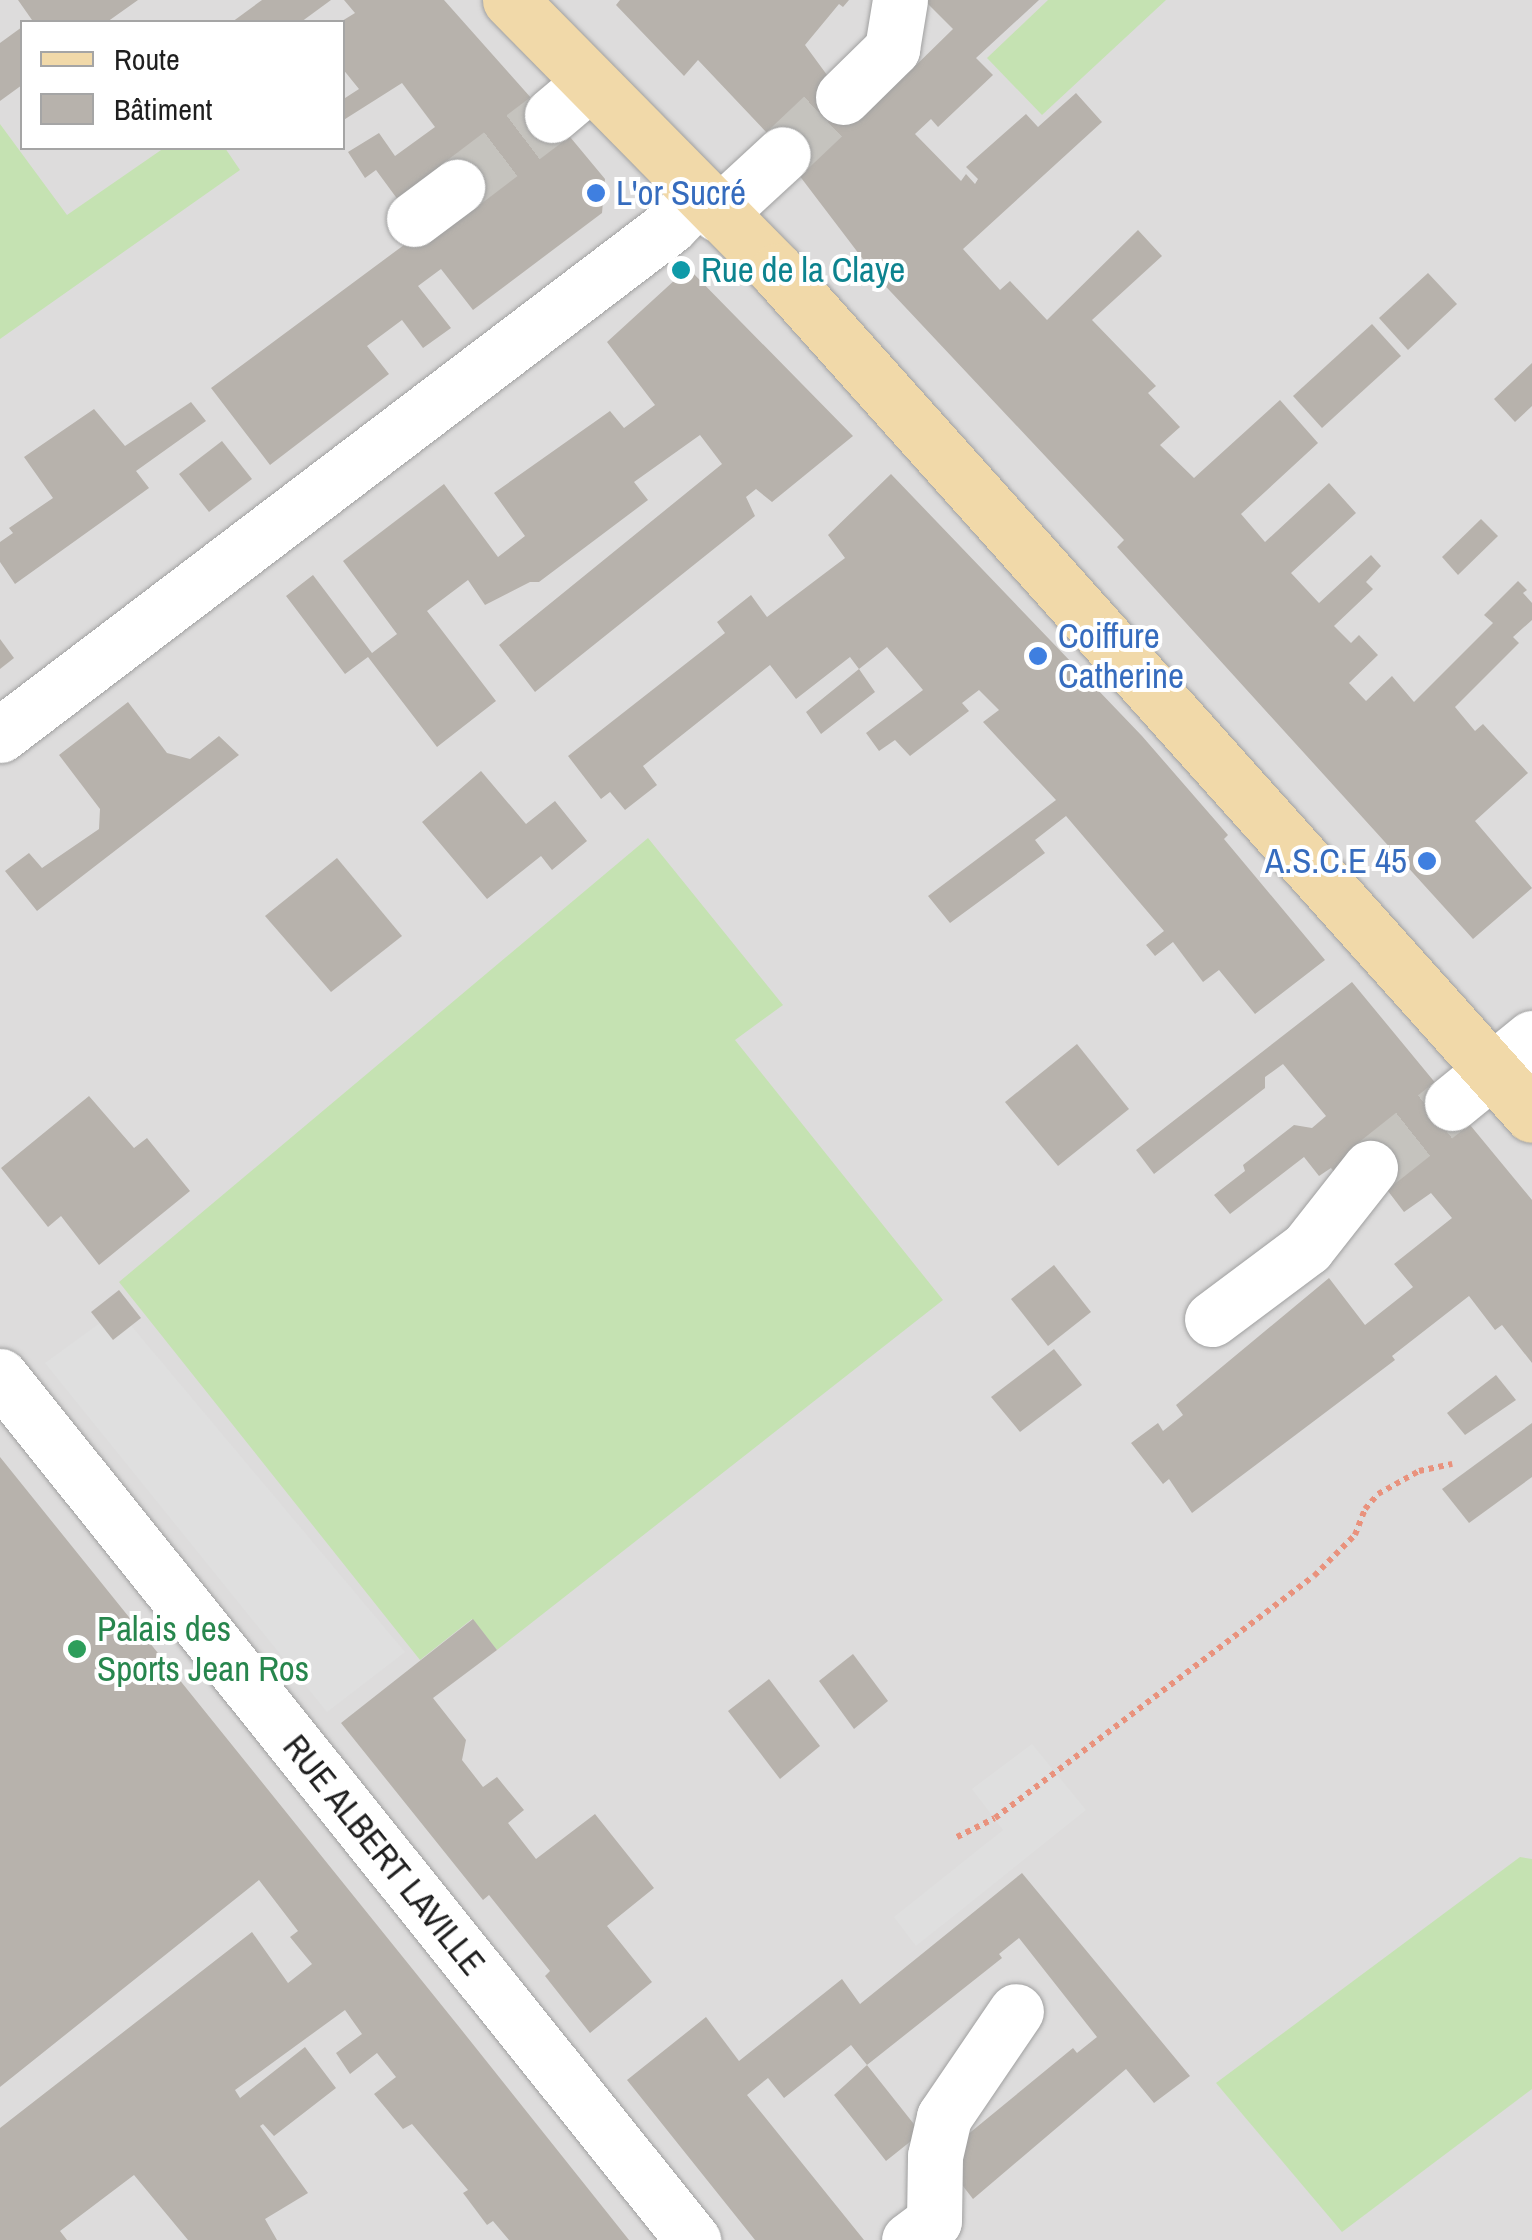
<!DOCTYPE html>
<html>
<head>
<meta charset="utf-8">
<style>
	body { margin:0 }
	#map { position:relative; width:1532px; height:2240px; overflow:hidden; background:#eeece6; font-family:"Archivo Narrow",sans-serif }
	div>[style] { position:absolute }
	.residential>* { inset:0; background:#dddcdc }
	.grass>* { inset:0; background:#c5e2b2 }
	.parking>* { inset:0; background:#dfdfdf }
	.building>* { inset:0; background:#b7b2ac }
	.minor-tunnel>* { height:55px; margin-top:-27.5px; transform-origin:0; background:repeating-linear-gradient(90deg,#c5c3be 0 55px,transparent 0 83px) }
	.path>* { height:6px; margin-top:-3px; transform-origin:0; background:repeating-linear-gradient(90deg,#e9927d 0 5px,transparent 0 10px) }
	.roads { filter:drop-shadow(0 0 2px #a0a0a0) drop-shadow(0 0 2px #a0a0a0) }
	.minor>* { height:55px; margin:-27.5px; padding:0 27.5px; transform-origin:27.5px; border-radius:27.5px; background:#fff }
	.major>* { height:55px; margin:-27.5px; padding:0 27.5px; transform-origin:27.5px; border-radius:27.5px; background:#f1d9a9 }
	.dots>* { width:28px; height:28px; translate:-50% -50%; box-sizing:border-box; border:5px solid #fff; border-radius:50% }
	span { translate:-50% -50%; white-space:nowrap; text-align:center; line-height:1.15; -webkit-text-stroke:8px #fff; paint-order:stroke }
	.shop-label { font-size:35px; color:#366cbe }
	.left { translate:0 -50%; text-align:left }
	.right { translate:-100% -50%; text-align:right }
	.culture-label { font-size:35px; color:#0d838f }
	.leisure-label { font-size:35px; color:#27864d }
	.street-label { font-size:35px; color:#1f1f1f }
	.legend { position:absolute; left:20px; top:20px; width:325px; height:130px; box-sizing:border-box; background:#fff; border:2px solid #a5a5a5; margin:0; padding:12px 18px; list-style:none; font-size:30px; color:#1f1f1f }
	.legend li { display:flex; align-items:center; gap:20px; height:50px }
	.legend b { width:50px; border:2px solid #a5a5a5 }
</style>
</head>
<body>
<div id="map">
	<div class="residential">
		<div style="clip-path:polygon(evenodd,0 0,1532px 0,1532px 2240px,0 2240px,0 0,22px 22px,342px 22px,342px 148px,22px 148px,22px 22px)"></div>
	</div>
	<div class="grass">
		<div style="clip-path:polygon(1048px 0,1166px 0,1042px 115px,987px 58px)"></div>
		<div style="clip-path:polygon(0 124px,67px 215px,164px 148px,225px 148px,240px 170px,0 339px)"></div>
		<div style="clip-path:polygon(648px 838px,783px 1005px,735px 1040px,943px 1300px,497px 1650px,472px 1619px,420px 1660px,119px 1282px)"></div>
		<div style="clip-path:polygon(1520px 1857px,1532px 1859px,1532px 2089px,1342px 2232px,1216px 2083px)"></div>
	</div>
	<div class="parking">
		<div style="clip-path:polygon(118px 1310px,405px 1652px,327px 1712px,45px 1363px)"></div>
		<div style="clip-path:polygon(1032px 1744px,1086px 1810px,916px 1946px,894px 1917px,1003px 1830px,972px 1789px)"></div>
	</div>
	<div class="building">
		<div style="clip-path:polygon(18px 0,138px 0,107px 22px,28px 22px,32px 20px)"></div>
		<div style="clip-path:polygon(262px 0,331px 0,301px 22px,232px 22px)"></div>
		<div style="clip-path:polygon(344px 0,444px 0,532px 99px,536px 96px,605px 179px,602px 213px,473px 310px,441px 269px,418px 286px,451px 328px,423px 348px,402px 320px,367px 346px,389px 374px,270px 465px,211px 388px,466px 199px,401px 204px,376px 170px,365px 178px,348px 152px,379px 133px,395px 156px,435px 127px,402px 83px,342px 121px,342px 100px,359px 89px,342px 68px,342px 21px,355px 13px)"></div>
		<div style="clip-path:polygon(620px 0,849px 0,843px 7px,839px 4px,805px 45px,860px 120px,953px 29px,924px 0,1039px 0,976px 58px,993px 75px,938px 127px,931px 119px,915px 134px,961px 181px,966px 174px,975px 184px,978px 179px,966px 167px,1026px 114px,1038px 127px,1076px 93px,1102px 122px,963px 249px,1000px 290px,1010px 281px,1047px 320px,1138px 230px,1162px 256px,1092px 320px,1156px 386px,1148px 393px,1180px 427px,1160px 445px,1194px 478px,1280px 400px,1318px 443px,1241px 514px,1265px 542px,1329px 483px,1356px 513px,1291px 573px,1319px 603px,1371px 555px,1381px 566px,1366px 582px,1373px 589px,1334px 626px,1351px 643px,1359px 635px,1378px 655px,1349px 683px,1366px 701px,1392px 676px,1414px 702px,1493px 623px,1484px 615px,1518px 581px,1527px 590px,1523px 593px,1532px 603px,1532px 620px,1513px 637px,1519px 643px,1455px 707px,1475px 731px,1483px 724px,1528px 773px,1475px 821px,1532px 888px,1473px 939px,1117px 547px,1124px 540px,875px 275px,767px 133px,698px 60px,684px 76px,616px 5px)"></div>
		<div style="clip-path:polygon(22px 27px,22px 85px,0 101px,0 43px)"></div>
		<div style="clip-path:polygon(688px 268px,853px 436px,772px 502px,756px 489px,746px 497px,755px 516px,535px 692px,499px 645px,722px 464px,700px 435px,634px 482px,648px 500px,539px 582px,530px 582px,485px 605px,468px 580px,427px 611px,496px 701px,437px 747px,368px 657px,345px 674px,286px 596px,313px 575px,372px 653px,397px 634px,343px 561px,444px 484px,498px 557px,525px 536px,494px 493px,610px 411px,624px 428px,655px 405px,607px 342px)"></div>
		<div style="clip-path:polygon(1428px 273px,1457px 304px,1408px 350px,1379px 318px)"></div>
		<div style="clip-path:polygon(1372px 324px,1401px 356px,1322px 428px,1293px 396px)"></div>
		<div style="clip-path:polygon(1532px 363px,1532px 406px,1515px 422px,1494px 399px)"></div>
		<div style="clip-path:polygon(191px 402px,206px 421px,136px 471px,149px 488px,15px 584px,0 562px,0 542px,13px 533px,9px 528px,53px 498px,24px 457px,94px 409px,125px 446px)"></div>
		<div style="clip-path:polygon(222px 441px,252px 479px,209px 512px,179px 474px)"></div>
		<div style="clip-path:polygon(891px 474px,1142px 736px,1228px 835px,1224px 839px,1325px 960px,1255px 1014px,1219px 970px,1203px 982px,1173px 942px,1155px 956px,1146px 945px,1164px 931px,1066px 816px,1035px 840px,1045px 853px,950px 923px,928px 896px,1056px 800px,983px 722px,999px 710px,979px 690px,962px 703px,969px 711px,910px 756px,895px 740px,879px 751px,866px 733px,923px 690px,887px 647px,859px 669px,875px 692px,821px 734px,806px 712px,859px 669px,850px 657px,796px 699px,770px 665px,643px 766px,657px 785px,625px 810px,610px 792px,601px 799px,568px 756px,725px 633px,717px 622px,751px 595px,767px 617px,845px 558px,828px 535px)"></div>
		<div style="clip-path:polygon(1481px 519px,1498px 536px,1458px 575px,1442px 557px)"></div>
		<div style="clip-path:polygon(0 639px,14px 658px,0 669px)"></div>
		<div style="clip-path:polygon(128px 702px,167px 753px,190px 759px,219px 736px,239px 755px,37px 911px,5px 871px,29px 853px,42px 868px,99px 829px,100px 809px,59px 755px)"></div>
		<div style="clip-path:polygon(481px 771px,526px 824px,555px 801px,587px 841px,552px 870px,541px 856px,487px 899px,422px 822px)"></div>
		<div style="clip-path:polygon(337px 858px,402px 936px,331px 992px,265px 916px)"></div>
		<div style="clip-path:polygon(1352px 982px,1532px 1200px,1532px 1363px,1502px 1325px,1495px 1330px,1469px 1296px,1392px 1356px,1395px 1360px,1192px 1513px,1169px 1479px,1163px 1484px,1131px 1443px,1158px 1423px,1163px 1431px,1183px 1415px,1176px 1405px,1329px 1278px,1365px 1325px,1413px 1287px,1394px 1264px,1452px 1218px,1431px 1193px,1404px 1212px,1365px 1161px,1340px 1179px,1331px 1168px,1319px 1176px,1304px 1157px,1230px 1214px,1214px 1195px,1245px 1171px,1243px 1165px,1294px 1125px,1312px 1128px,1326px 1116px,1283px 1064px,1265px 1077px,1265px 1088px,1154px 1174px,1136px 1150px)"></div>
		<div style="clip-path:polygon(1077px 1044px,1129px 1109px,1058px 1166px,1005px 1102px)"></div>
		<div style="clip-path:polygon(89px 1096px,134px 1148px,147px 1138px,190px 1191px,99px 1265px,61px 1216px,48px 1227px,1px 1168px)"></div>
		<div style="clip-path:polygon(1054px 1265px,1091px 1312px,1048px 1346px,1011px 1299px)"></div>
		<div style="clip-path:polygon(119px 1290px,141px 1318px,113px 1340px,91px 1312px)"></div>
		<div style="clip-path:polygon(1054px 1349px,1082px 1385px,1020px 1432px,991px 1397px)"></div>
		<div style="clip-path:polygon(1496px 1375px,1516px 1400px,1465px 1435px,1447px 1413px)"></div>
		<div style="clip-path:polygon(1532px 1423px,1532px 1477px,1469px 1523px,1442px 1489px)"></div>
		<div style="clip-path:polygon(0 1457px,460px 2028px,629px 2240px,509px 2240px,493px 2221px,487px 2225px,463px 2193px,468px 2190px,412px 2124px,403px 2129px,374px 2094px,396px 2077px,377px 2053px,350px 2074px,336px 2053px,362px 2034px,345px 2010px,235px 2090px,240px 2098px,305px 2047px,336px 2088px,274px 2136px,263px 2124px,260px 2126px,308px 2193px,265px 2219px,277px 2240px,188px 2240px,134px 2175px,60px 2231px,67px 2240px,0 2240px,0 2128px,252px 1932px,288px 1983px,312px 1964px,290px 1937px,298px 1931px,259px 1880px,0 2087px)"></div>
		<div style="clip-path:polygon(473px 1619px,497px 1650px,433px 1698px,466px 1740px,462px 1760px,483px 1787px,497px 1777px,524px 1810px,508px 1823px,536px 1859px,595px 1814px,654px 1888px,607px 1926px,652px 1982px,590px 2033px,545px 1976px,550px 1971px,489px 1895px,483px 1900px,341px 1723px)"></div>
		<div style="clip-path:polygon(853px 1654px,888px 1701px,854px 1729px,819px 1681px)"></div>
		<div style="clip-path:polygon(769px 1679px,820px 1746px,780px 1779px,728px 1711px)"></div>
		<div style="clip-path:polygon(1022px 1873px,1190px 2076px,1154px 2103px,1126px 2069px,973px 2199px,945px 2163px,965px 2147px,961px 2140px,1073px 2048px,1077px 2053px,1097px 2037px,1019px 1938px,999px 1954px,1002px 1958px,867px 2065px,921px 2133px,886px 2161px,834px 2095px,867px 2065px,851px 2045px,784px 2098px,768px 2078px,747px 2095px,864px 2240px,755px 2240px,627px 2080px,706px 2017px,739px 2061px,842px 1979px,860px 2004px)"></div>
	</div>
	<div class="minor-tunnel">
		<div style="left:783px;top:154px;width:83px;rotate:-43.5deg"></div>
		<div style="left:457px;top:187px;width:119px;rotate:-37.2deg"></div>
		<div style="left:1370px;top:1168px;width:105px;rotate:-38.4deg"></div>
	</div>
	<div class="path">
		<div style="left:957px;top:1837px;width:42px;rotate:-26.6deg"></div>
		<div style="left:995px;top:1818px;width:400px;rotate:-37.2deg"></div>
		<div style="left:1314px;top:1576px;width:58px;rotate:-45deg"></div>
		<div style="left:1355px;top:1535px;width:28px;rotate:-69deg"></div>
		<div style="left:1365px;top:1509px;width:20px;rotate:-49deg"></div>
		<div style="left:1378px;top:1494px;width:47px;rotate:-29.3deg"></div>
		<div style="left:1419px;top:1471px;width:34px;rotate:-12deg"></div>
	</div>
	<div class="roads">
		<div class="minor">
			<div style="left:843px;top:97px;width:69px;rotate:-44.4deg"></div>
			<div style="left:892px;top:49px;width:50px;rotate:-80.7deg"></div>
			<div style="left:552px;top:115px;width:50px;rotate:-40.1deg"></div>
			<div style="left:718px;top:214px;width:88px;rotate:-42.7deg"></div>
			<div style="left:414px;top:219px;width:54px;rotate:-36.7deg"></div>
			<div style="left:0;top:735px;width:841px;rotate:-37.22deg"></div>
			<div style="left:670px;top:226px;width:42px;rotate:-46deg"></div>
			<div style="left:1452px;top:1103px;width:103px;rotate:-39.1deg"></div>
			<div style="left:1212px;top:1319px;width:119px;rotate:-36.8deg"></div>
			<div style="left:1307px;top:1248px;width:102px;rotate:-51.8deg"></div>
			<div style="left:0;top:1376px;width:1108px;rotate:51.27deg"></div>
			<div style="left:909px;top:2240px;width:31px;rotate:-37deg"></div>
			<div style="left:934px;top:2221px;width:65px;rotate:-89.1deg"></div>
			<div style="left:935px;top:2156px;width:40px;rotate:-77deg"></div>
			<div style="left:944px;top:2117px;width:128px;rotate:-55.8deg"></div>
		</div>
		<div class="major">
			<div style="left:510px;top:0;width:380px;rotate:45.4deg"></div>
			<div style="left:777px;top:271px;width:1132px;rotate:48.19deg"></div>
		</div>
	</div>
	<div class="dots">
		<div style="left:596px;top:193px;background:#3f7fe0"></div>
		<div style="left:681px;top:270px;background:#0f9aa8"></div>
		<div style="left:1038px;top:656px;background:#3f7fe0"></div>
		<div style="left:1427px;top:861px;background:#3f7fe0"></div>
		<div style="left:77px;top:1649px;background:#2e9e5b"></div>
	</div>
	<div class="shop-label">
		<span class="left" style="left:616px;top:193px">L'or Sucré</span>
		<span class="left" style="left:1058px;top:656px">Coiffure<br>Catherine</span>
		<span class="right" style="left:1407px;top:861px">A.S.C.E 45</span>
	</div>
	<div class="culture-label">
		<span class="left" style="left:701px;top:270px">Rue de la Claye</span>
	</div>
	<div class="leisure-label">
		<span class="left" style="left:97px;top:1649px">Palais des<br>Sports Jean Ros</span>
	</div>
	<div class="street-label">
		<span style="left:384px;top:1855px;rotate:51deg">RUE ALBERT LAVILLE</span>
	</div>
	<ul class="legend">
	<li><b style="height:12px;background:#f1d9a9"></b>Route</li>
	<li><b style="height:28px;background:#b7b2ac"></b>Bâtiment</li>
	</ul>
</div>
</body>
</html>
